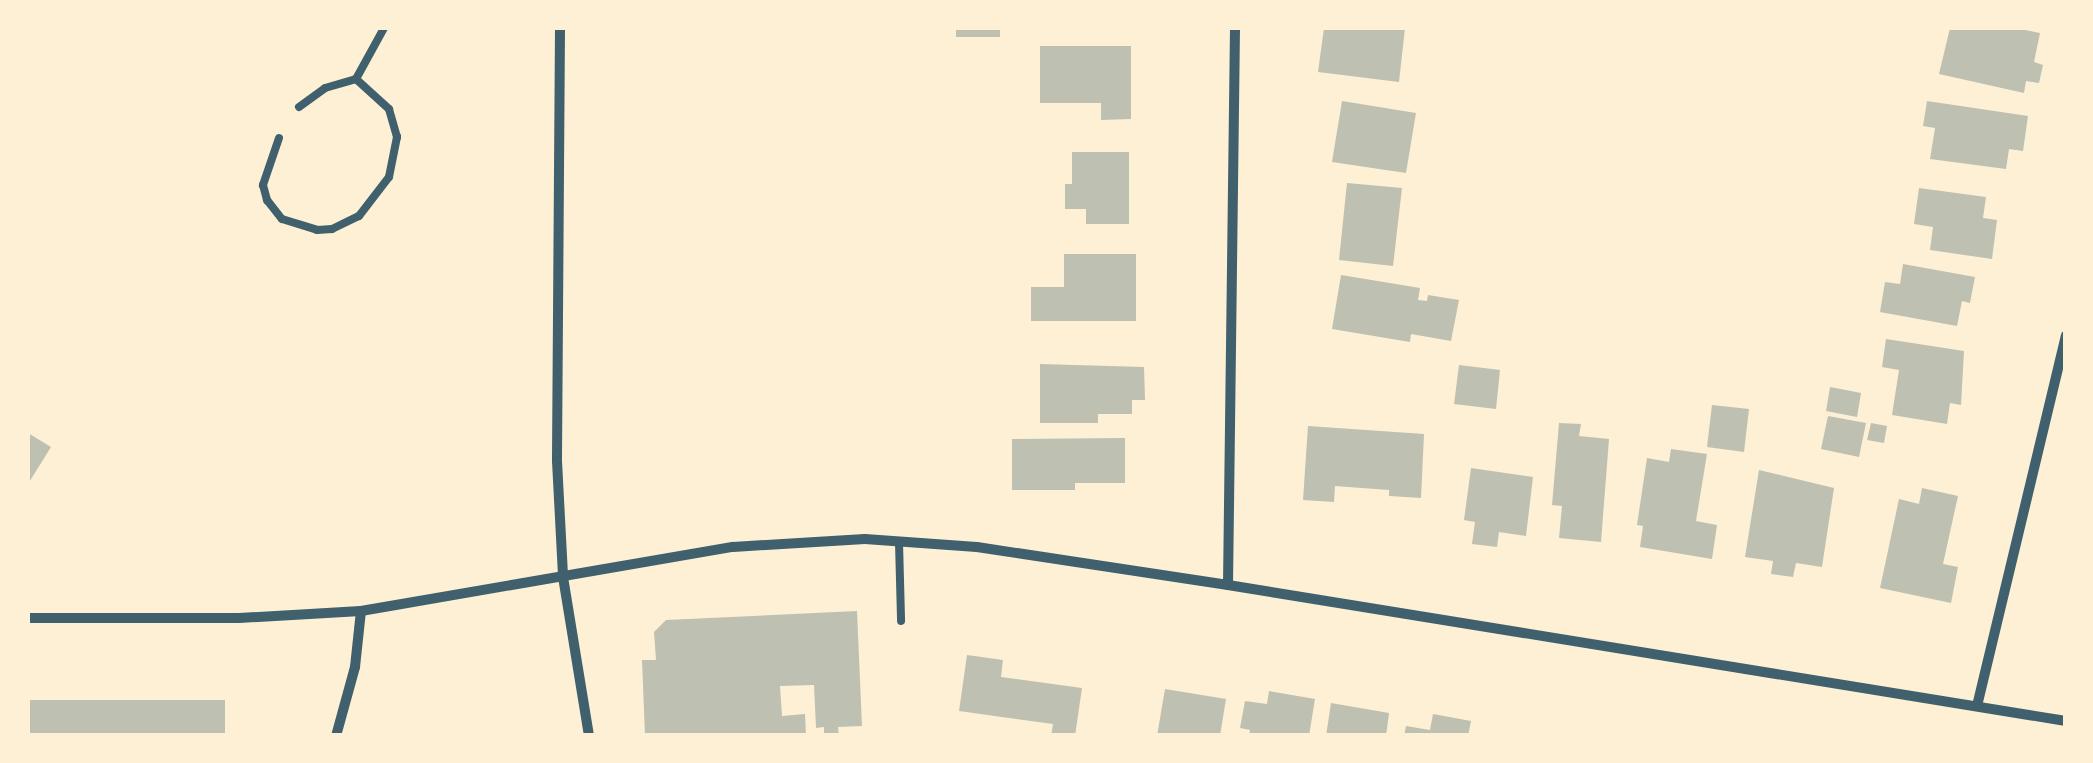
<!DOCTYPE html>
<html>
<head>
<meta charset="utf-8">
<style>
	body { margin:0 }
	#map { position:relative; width:2093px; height:763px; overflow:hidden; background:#fdf0d5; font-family:"Sofia Sans Condensed",sans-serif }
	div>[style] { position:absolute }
	.building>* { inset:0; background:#bec0b2 }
	.service>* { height:8px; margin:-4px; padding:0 4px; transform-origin:4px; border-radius:4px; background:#3f606c }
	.minor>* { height:10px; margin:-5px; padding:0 5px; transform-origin:5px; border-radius:5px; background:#3f606c }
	span { translate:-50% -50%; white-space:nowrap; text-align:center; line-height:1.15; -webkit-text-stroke:9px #fdf0d5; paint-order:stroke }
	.frame { position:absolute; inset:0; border:30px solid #fdf0d5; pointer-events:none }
</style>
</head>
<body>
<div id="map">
	<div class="building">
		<div style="clip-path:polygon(956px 28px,1000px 28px,1000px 37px,956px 37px)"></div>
		<div style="clip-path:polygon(1324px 28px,1405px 28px,1399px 82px,1318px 72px)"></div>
		<div style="clip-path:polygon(1950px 28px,2015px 28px,2040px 33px,2034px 62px,2043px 65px,2039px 83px,2026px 81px,2024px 93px,1939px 74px)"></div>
		<div style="clip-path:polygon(1040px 46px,1131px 46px,1131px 119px,1101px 120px,1101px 103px,1040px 103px)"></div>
		<div style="clip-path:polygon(1342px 101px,1416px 113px,1406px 173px,1332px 162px)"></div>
		<div style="clip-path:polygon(1927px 101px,2028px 116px,2023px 151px,2009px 149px,2006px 169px,1930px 159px,1935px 128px,1923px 126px)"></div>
		<div style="clip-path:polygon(1072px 152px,1129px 152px,1129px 224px,1086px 224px,1086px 209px,1065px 209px,1065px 184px,1072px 184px)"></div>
		<div style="clip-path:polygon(1347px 183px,1402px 188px,1393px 266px,1339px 260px)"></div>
		<div style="clip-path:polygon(1919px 188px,1986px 197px,1983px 218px,1997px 220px,1992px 259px,1930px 250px,1933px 227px,1914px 224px)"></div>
		<div style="clip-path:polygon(1064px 254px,1136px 254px,1136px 321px,1031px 321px,1031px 287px,1064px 287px)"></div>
		<div style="clip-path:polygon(1903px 264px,1975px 277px,1970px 303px,1962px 301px,1957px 326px,1880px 312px,1885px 282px,1900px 284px)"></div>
		<div style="clip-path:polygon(1341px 275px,1420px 288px,1418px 300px,1427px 301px,1428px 295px,1459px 300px,1451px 341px,1411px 334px,1410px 342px,1332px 329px)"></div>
		<div style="clip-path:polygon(1886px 339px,1964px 351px,1961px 405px,1950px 403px,1947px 424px,1892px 415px,1899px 370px,1882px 367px)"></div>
		<div style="clip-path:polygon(1040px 364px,1144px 367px,1145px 400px,1132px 400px,1132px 414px,1098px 414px,1098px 423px,1040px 423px)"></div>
		<div style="clip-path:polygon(1459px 365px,1500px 370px,1496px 409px,1454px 404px)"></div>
		<div style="clip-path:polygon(1830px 387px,1861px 393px,1857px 417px,1826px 411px)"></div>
		<div style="clip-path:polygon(1712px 405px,1749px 409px,1744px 452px,1707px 447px)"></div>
		<div style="clip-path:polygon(1828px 416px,1866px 423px,1859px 457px,1821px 449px)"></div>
		<div style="clip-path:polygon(1559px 423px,1581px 424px,1579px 436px,1609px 439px,1601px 542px,1559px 538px,1562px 506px,1552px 505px)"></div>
		<div style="clip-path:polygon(1871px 423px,1887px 426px,1884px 443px,1867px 440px)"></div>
		<div style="clip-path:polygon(1308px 426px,1424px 434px,1421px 498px,1389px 496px,1389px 490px,1335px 486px,1334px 502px,1303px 500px)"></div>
		<div style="clip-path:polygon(28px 433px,51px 447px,28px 484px)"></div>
		<div style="clip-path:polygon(1125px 438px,1125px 483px,1075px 483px,1075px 490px,1012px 490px,1012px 439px)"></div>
		<div style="clip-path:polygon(1671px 449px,1707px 454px,1696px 521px,1717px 525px,1712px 559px,1640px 547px,1643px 526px,1637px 525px,1647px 458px,1669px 462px)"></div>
		<div style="clip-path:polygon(1471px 468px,1533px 477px,1526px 536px,1499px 532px,1497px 547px,1472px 544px,1475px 522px,1464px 520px)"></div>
		<div style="clip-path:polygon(1759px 470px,1834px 488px,1822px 567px,1796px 563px,1793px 577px,1771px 574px,1773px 561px,1745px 557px)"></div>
		<div style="clip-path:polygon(1922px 488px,1958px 496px,1943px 564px,1958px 567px,1951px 603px,1880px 588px,1899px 499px,1919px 504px)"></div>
		<div style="clip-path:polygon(857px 611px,862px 726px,838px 727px,839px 736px,824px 736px,824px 727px,816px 728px,814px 685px,780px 686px,782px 716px,805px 714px,806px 736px,645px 736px,642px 660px,656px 660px,654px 632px,666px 620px)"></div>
		<div style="clip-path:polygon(967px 655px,1003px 660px,1001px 677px,1082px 688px,1075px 736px,1051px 736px,1053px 724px,959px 711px)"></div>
		<div style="clip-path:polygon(1165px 689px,1226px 699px,1220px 736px,1157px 736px)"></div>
		<div style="clip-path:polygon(1269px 691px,1315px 699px,1309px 736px,1249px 736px,1250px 730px,1240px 728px,1245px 701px,1267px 704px)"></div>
		<div style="clip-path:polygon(28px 700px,225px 700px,225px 736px,28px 736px)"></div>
		<div style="clip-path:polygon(1331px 703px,1389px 713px,1386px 736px,1326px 736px)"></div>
		<div style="clip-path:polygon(1433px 714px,1471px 721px,1468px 736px,1404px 736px,1406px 726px,1430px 730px)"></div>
	</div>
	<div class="service">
		<div style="left:299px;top:107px;width:32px;rotate:-36deg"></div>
		<div style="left:325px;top:88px;width:32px;rotate:-16deg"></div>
		<div style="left:356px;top:79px;width:58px;rotate:-61.2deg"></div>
		<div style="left:279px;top:138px;width:50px;rotate:108.8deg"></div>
		<div style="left:263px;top:185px;width:16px;rotate:75deg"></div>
		<div style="left:267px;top:200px;width:24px;rotate:52deg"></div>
		<div style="left:282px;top:219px;width:37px;rotate:17deg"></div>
		<div style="left:317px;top:230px;width:15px;rotate:-4deg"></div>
		<div style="left:332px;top:229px;width:30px;rotate:-26deg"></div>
		<div style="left:359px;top:216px;width:49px;rotate:-52.4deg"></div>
		<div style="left:389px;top:177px;width:41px;rotate:-78.7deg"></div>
		<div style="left:397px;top:137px;width:29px;rotate:-106deg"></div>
		<div style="left:389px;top:109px;width:45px;rotate:-137.7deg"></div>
		<div style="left:899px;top:542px;width:79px;rotate:88.5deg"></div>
	</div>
	<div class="minor">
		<div style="left:560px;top:28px;width:433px;rotate:90.4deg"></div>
		<div style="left:557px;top:461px;width:116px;rotate:87deg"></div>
		<div style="left:563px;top:577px;width:161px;rotate:80.7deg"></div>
		<div style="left:1228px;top:585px;width:557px;rotate:-89.28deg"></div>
		<div style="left:28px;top:618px;width:211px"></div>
		<div style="left:239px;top:618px;width:122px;rotate:-3.3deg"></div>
		<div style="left:361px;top:611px;width:377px;rotate:-9.8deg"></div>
		<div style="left:733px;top:547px;width:132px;rotate:-3.5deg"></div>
		<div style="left:865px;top:539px;width:112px;rotate:4.1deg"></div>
		<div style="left:977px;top:547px;width:254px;rotate:8.6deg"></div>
		<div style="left:1228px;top:585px;width:849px;rotate:9.22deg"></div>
		<div style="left:1977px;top:706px;width:381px;rotate:-76.5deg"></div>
		<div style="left:336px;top:736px;width:72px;rotate:-74.6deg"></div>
		<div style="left:355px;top:667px;width:56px;rotate:-83.9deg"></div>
	</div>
	<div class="frame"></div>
</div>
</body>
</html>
